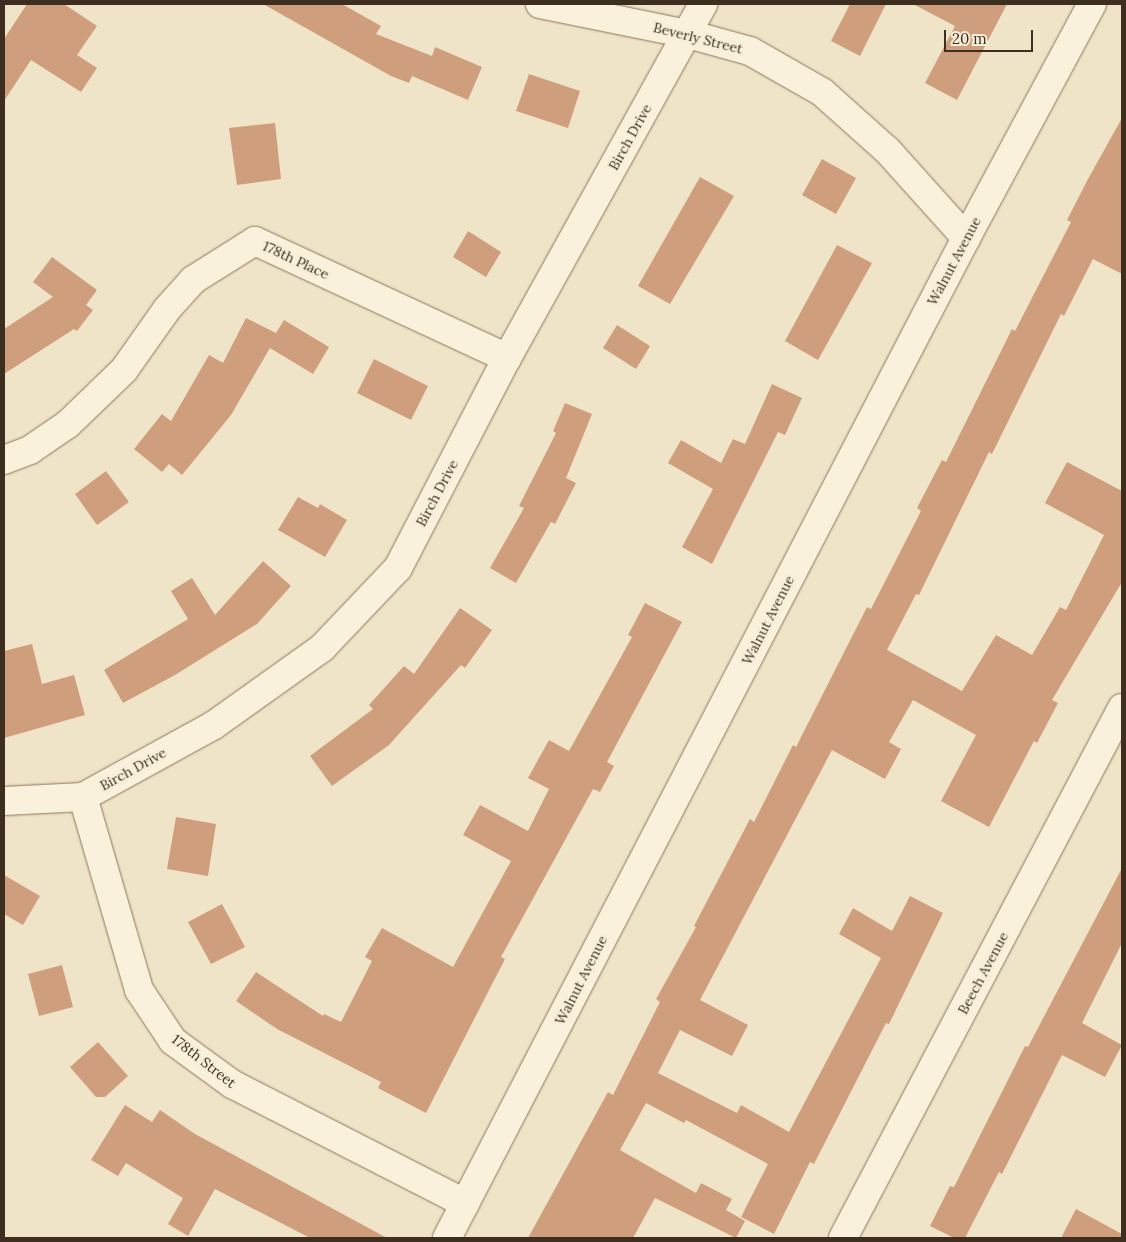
<!DOCTYPE html>
<html>
<head>
<meta charset="utf-8">
<style>
	body { margin:0 }
	#map { position:relative; width:1126px; height:1242px; overflow:hidden; background:#f0e4c8; font-family:Lora,serif }
	div>[style] { position:absolute }
	.building>* { inset:0; background:#cf9f7d }
	.roads { filter:drop-shadow(0 0 1px #8d765c) drop-shadow(0 0 1px #8d765c) }
	.street>* { height:28px; margin:-14px; padding:0 14px; transform-origin:14px; border-radius:14px; background:#faf1dc }
	span { translate:-50% -50%; white-space:nowrap; text-align:center; line-height:1.15; -webkit-text-stroke:5px #f7eed8; paint-order:stroke }
	.street-label { font-size:14px; color:#3d2e20 }
	.frame { position:absolute; inset:0; border:5px solid #3d2e20; pointer-events:none }
	.scale { position:absolute; left:944px; top:30px; width:89px; height:22px; box-sizing:border-box; border:2px solid #3d2e20; border-top:0; padding-left:6px; font-size:15px; line-height:18px; white-space:nowrap; color:#3d2e20; -webkit-text-stroke:4px #f7eed8; paint-order:stroke }
</style>
</head>
<body>
<div id="map">
	<div class="building">
		<div style="clip-path:polygon(27px 4px,64px 4px,97px 26px,77px 55px,97px 68px,81px 92px,31px 60px,4px 101px,4px 39px)"></div>
		<div style="clip-path:polygon(263px 4px,342px 4px,381px 26px,376px 34px,432px 56px,435px 47px,482px 67px,468px 100px,412px 76px,409px 83px,391px 76px)"></div>
		<div style="clip-path:polygon(850px 4px,886px 4px,860px 56px,831px 41px)"></div>
		<div style="clip-path:polygon(913px 4px,1007px 4px,957px 100px,925px 83px,955px 26px)"></div>
		<div style="clip-path:polygon(529px 74px,580px 91px,568px 128px,516px 111px)"></div>
		<div style="clip-path:polygon(1122px 118px,1122px 274px,1093px 259px,1064px 316px,1061px 314px,992px 454px,989px 452px,919px 595px,916px 594px,887px 650px,962px 691px,996px 635px,1032px 655px,1060px 607px,1066px 610px,1104px 535px,1045px 503px,1067px 462px,1122px 491px,1122px 582px,1052px 700px,1058px 703px,1037px 743px,1034px 741px,989px 827px,941px 801px,976px 735px,913px 700px,889px 742px,901px 749px,885px 779px,832px 750px,700px 1000px,748px 1025px,732px 1056px,680px 1030px,658px 1073px,737px 1113px,741px 1105px,789px 1132px,881px 958px,839px 934px,853px 908px,892px 931px,910px 896px,943px 913px,889px 1024px,886px 1023px,814px 1164px,810px 1162px,774px 1234px,741px 1217px,768px 1164px,686px 1120px,684px 1123px,646px 1103px,620px 1150px,696px 1193px,701px 1183px,732px 1199px,726px 1210px,745px 1221px,736px 1238px,655px 1198px,633px 1238px,528px 1238px,608px 1092px,613px 1095px,660px 1002px,656px 999px,696px 927px,694px 926px,750px 819px,754px 822px,793px 745px,796px 747px,867px 607px,871px 609px,921px 511px,917px 508px,942px 460px,946px 462px,1012px 329px,1015px 331px,1071px 222px,1067px 220px,1088px 179px)"></div>
		<div style="clip-path:polygon(275px 123px,281px 179px,237px 185px,229px 128px)"></div>
		<div style="clip-path:polygon(822px 159px,856px 178px,836px 214px,802px 195px)"></div>
		<div style="clip-path:polygon(700px 177px,734px 196px,670px 304px,638px 286px)"></div>
		<div style="clip-path:polygon(468px 231px,501px 252px,486px 277px,453px 257px)"></div>
		<div style="clip-path:polygon(837px 245px,872px 263px,818px 360px,785px 341px)"></div>
		<div style="clip-path:polygon(52px 257px,97px 290px,86px 305px,93px 310px,77px 331px,74px 329px,4px 374px,4px 329px,53px 297px,33px 282px)"></div>
		<div style="clip-path:polygon(246px 318px,276px 333px,284px 320px,329px 347px,313px 374px,270px 348px,231px 415px,182px 475px,169px 464px,162px 472px,134px 449px,162px 414px,171px 421px,209px 355px,223px 363px)"></div>
		<div style="clip-path:polygon(617px 325px,650px 346px,636px 369px,603px 348px)"></div>
		<div style="clip-path:polygon(374px 359px,428px 386px,411px 420px,357px 393px)"></div>
		<div style="clip-path:polygon(772px 384px,802px 398px,785px 435px,778px 432px,712px 564px,682px 547px,713px 489px,668px 463px,681px 440px,721px 463px,733px 439px,745px 444px)"></div>
		<div style="clip-path:polygon(565px 403px,592px 414px,566px 478px,576px 483px,555px 524px,551px 522px,516px 583px,490px 568px,524px 508px,519px 506px,556px 433px,553px 431px)"></div>
		<div style="clip-path:polygon(106px 471px,129px 502px,97px 525px,75px 494px)"></div>
		<div style="clip-path:polygon(298px 497px,318px 508px,320px 504px,347px 520px,325px 557px,278px 530px)"></div>
		<div style="clip-path:polygon(263px 561px,291px 586px,257px 624px,175px 675px,123px 703px,104px 670px,188px 619px,171px 591px,192px 578px,215px 615px)"></div>
		<div style="clip-path:polygon(645px 603px,682px 622px,607px 762px,614px 766px,600px 792px,593px 789px,501px 957px,505px 959px,426px 1113px,378px 1088px,381px 1082px,277px 1029px,236px 1001px,256px 972px,323px 1016px,324px 1014px,341px 1022px,372px 961px,365px 957px,382px 928px,453px 967px,511px 861px,463px 835px,480px 805px,528px 831px,549px 789px,528px 778px,549px 740px,569px 751px,632px 637px,628px 635px)"></div>
		<div style="clip-path:polygon(460px 608px,492px 630px,465px 668px,461px 665px,389px 745px,332px 786px,310px 756px,373px 709px,369px 705px,404px 666px,414px 674px)"></div>
		<div style="clip-path:polygon(32px 644px,42px 684px,74px 675px,85px 715px,4px 738px,4px 651px)"></div>
		<div style="clip-path:polygon(176px 817px,216px 824px,208px 876px,167px 869px)"></div>
		<div style="clip-path:polygon(1122px 868px,1122px 943px,1082px 1023px,1122px 1045px,1105px 1077px,1062px 1055px,1002px 1174px,999px 1172px,965px 1238px,954px 1238px,930px 1226px,950px 1186px,954px 1187px,1025px 1046px,1028px 1047px)"></div>
		<div style="clip-path:polygon(4px 875px,40px 896px,23px 925px,4px 914px)"></div>
		<div style="clip-path:polygon(222px 904px,245px 947px,211px 964px,188px 922px)"></div>
		<div style="clip-path:polygon(62px 965px,73px 1007px,39px 1016px,28px 974px)"></div>
		<div style="clip-path:polygon(98px 1042px,128px 1076px,105px 1097px,96px 1097px,70px 1067px)"></div>
		<div style="clip-path:polygon(125px 1105px,152px 1122px,160px 1110px,195px 1134px,387px 1238px,310px 1238px,215px 1189px,188px 1236px,168px 1224px,183px 1198px,126px 1163px,118px 1176px,91px 1160px)"></div>
		<div style="clip-path:polygon(1076px 1209px,1122px 1234px,1122px 1238px,1061px 1238px)"></div>
	</div>
	<div class="roads">
		<div class="street">
			<div style="left:540px;top:4px;width:151px;rotate:11.5deg"></div>
			<div style="left:688px;top:34px;width:64px;rotate:15.3deg"></div>
			<div style="left:750px;top:51px;width:83px;rotate:29.7deg"></div>
			<div style="left:822px;top:92px;width:89px;rotate:41.8deg"></div>
			<div style="left:888px;top:151px;width:117px;rotate:48.1deg"></div>
			<div style="left:4px;top:460px;width:28px;rotate:-21deg"></div>
			<div style="left:30px;top:450px;width:46px;rotate:-34.4deg"></div>
			<div style="left:68px;top:424px;width:78px;rotate:-44deg"></div>
			<div style="left:124px;top:370px;width:75px;rotate:-54.8deg"></div>
			<div style="left:167px;top:309px;width:39px;rotate:-48deg"></div>
			<div style="left:193px;top:280px;width:73px;rotate:-32.2deg"></div>
			<div style="left:255px;top:241px;width:278px;rotate:24.9deg"></div>
			<div style="left:83px;top:797px;width:201px;rotate:73.8deg"></div>
			<div style="left:139px;top:990px;width:61px;rotate:56.3deg"></div>
			<div style="left:173px;top:1041px;width:73px;rotate:36.1deg"></div>
			<div style="left:232px;top:1084px;width:262px;rotate:27.1deg"></div>
			<div style="left:4px;top:801px;width:79px;rotate:-2.9deg"></div>
			<div style="left:83px;top:797px;width:149px;rotate:-28.8deg"></div>
			<div style="left:214px;top:725px;width:133px;rotate:-35.5deg"></div>
			<div style="left:322px;top:648px;width:110px;rotate:-46.5deg"></div>
			<div style="left:398px;top:568px;width:237px;rotate:-62.6deg"></div>
			<div style="left:507px;top:358px;width:405px;rotate:-61deg"></div>
			<div style="left:447px;top:1238px;width:1127px;rotate:-62.57deg"></div>
			<div style="left:966px;top:238px;width:266px;rotate:-61.7deg"></div>
			<div style="left:843px;top:1238px;width:599px;rotate:-62.24deg"></div>
		</div>
	</div>
	<div class="street-label">
		<span style="left:698px;top:38px;rotate:14deg">Beverly Street</span>
		<span style="left:630px;top:137px;rotate:-61deg">Birch Drive</span>
		<span style="left:296px;top:260px;rotate:25deg">178th Place</span>
		<span style="left:954px;top:261px;rotate:-62deg">Walnut Avenue</span>
		<span style="left:437px;top:493px;rotate:-62deg">Birch Drive</span>
		<span style="left:768px;top:620px;rotate:-63deg">Walnut Avenue</span>
		<span style="left:133px;top:769px;rotate:-29deg">Birch Drive</span>
		<span style="left:983px;top:973px;rotate:-62deg">Beech Avenue</span>
		<span style="left:581px;top:980px;rotate:-63deg">Walnut Avenue</span>
		<span style="left:204px;top:1061px;rotate:38deg">178th Street</span>
	</div>
	<div class="frame"></div>
	<div class="scale">20 m</div>
</div>
</body>
</html>
